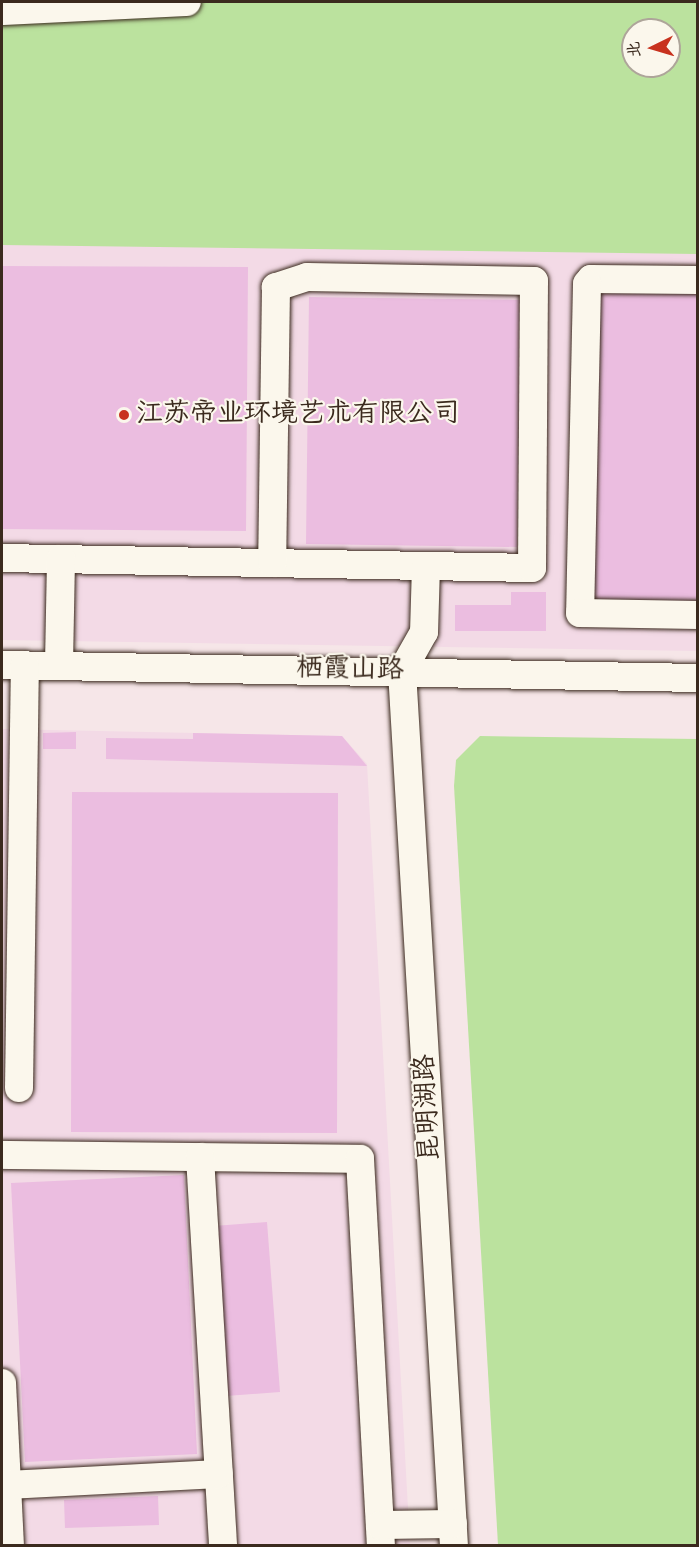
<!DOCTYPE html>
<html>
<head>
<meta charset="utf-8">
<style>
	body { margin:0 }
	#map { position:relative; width:699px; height:1547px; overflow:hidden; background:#f6e6e8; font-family:"Indie Flower","LXGW WenKai TC",sans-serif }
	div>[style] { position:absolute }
	.built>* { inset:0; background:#f3dae6 }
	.green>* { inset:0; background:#bbe29e }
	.building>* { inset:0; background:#ebbde0 }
	.roads { filter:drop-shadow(0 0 2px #3b2a1e) drop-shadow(0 0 2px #3b2a1e) }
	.minor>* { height:28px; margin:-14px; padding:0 14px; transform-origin:14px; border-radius:14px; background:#fbf7ec }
	.dots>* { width:16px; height:16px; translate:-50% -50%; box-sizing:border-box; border:3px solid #fbf7ec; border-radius:50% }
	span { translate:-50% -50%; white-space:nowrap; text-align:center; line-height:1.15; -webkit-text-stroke:4.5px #fbf7ec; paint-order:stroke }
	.poi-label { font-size:27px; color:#3b2a1e }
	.left { translate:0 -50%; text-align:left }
	.street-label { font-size:27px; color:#3b2a1e }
	.frame { position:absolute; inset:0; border:3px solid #3b2a1e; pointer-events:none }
	.north { position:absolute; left:621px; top:18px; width:60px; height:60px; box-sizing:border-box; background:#fbf7ec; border:2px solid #aea59a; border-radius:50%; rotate:265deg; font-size:16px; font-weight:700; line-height:24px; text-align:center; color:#3b2a1e }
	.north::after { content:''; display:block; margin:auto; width:21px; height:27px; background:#c8321e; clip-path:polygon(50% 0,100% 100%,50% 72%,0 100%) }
</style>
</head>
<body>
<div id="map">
	<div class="built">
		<div style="clip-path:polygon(evenodd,2px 2px,697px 2px,697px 651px,2px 640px,2px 2px,633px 30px,669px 30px,669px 66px,633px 66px,633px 30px)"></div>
		<div style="clip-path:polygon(2px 729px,342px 736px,367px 764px,410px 1545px,2px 1546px)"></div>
	</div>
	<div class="green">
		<div style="clip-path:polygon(evenodd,2px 2px,697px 2px,697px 254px,2px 245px,2px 2px,633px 30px,669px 30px,669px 66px,633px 66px,633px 30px)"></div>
		<div style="clip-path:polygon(480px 736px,697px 739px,697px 1545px,498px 1545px,454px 786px,456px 760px)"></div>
	</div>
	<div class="building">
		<div style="clip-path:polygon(2px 266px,248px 267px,246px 531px,2px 529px)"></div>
		<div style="clip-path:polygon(594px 285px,698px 287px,698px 603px,589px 602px)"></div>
		<div style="clip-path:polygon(309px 297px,520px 300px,517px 547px,306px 544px)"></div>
		<div style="clip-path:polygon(511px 592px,546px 592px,546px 631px,455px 631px,455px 605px,511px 605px)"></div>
		<div style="clip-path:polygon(76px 732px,76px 749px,43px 749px,43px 733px)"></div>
		<div style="clip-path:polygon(193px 733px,342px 736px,367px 766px,106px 759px,106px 738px,193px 739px)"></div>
		<div style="clip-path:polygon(72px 792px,338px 793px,337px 1133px,71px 1132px)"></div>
		<div style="clip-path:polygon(184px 1175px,197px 1454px,25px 1462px,11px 1183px)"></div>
		<div style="clip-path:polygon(267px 1222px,280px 1392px,226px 1396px,214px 1226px)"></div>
		<div style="clip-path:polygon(158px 1496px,159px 1525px,65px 1528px,64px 1500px)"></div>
	</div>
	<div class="roads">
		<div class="minor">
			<div style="left:2px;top:11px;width:185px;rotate:-2.8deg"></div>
			<div style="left:698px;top:280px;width:107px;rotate:-179.5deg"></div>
			<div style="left:591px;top:279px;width:6px;rotate:129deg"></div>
			<div style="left:587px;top:284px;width:329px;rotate:91.2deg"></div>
			<div style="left:580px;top:613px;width:118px;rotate:1deg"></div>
			<div style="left:2px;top:558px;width:530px;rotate:1.08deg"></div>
			<div style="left:532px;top:568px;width:287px;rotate:-89.6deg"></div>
			<div style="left:534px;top:281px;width:227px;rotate:-179deg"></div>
			<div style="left:307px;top:277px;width:33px;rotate:162deg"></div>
			<div style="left:276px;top:287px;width:276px;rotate:90.8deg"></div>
			<div style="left:426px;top:566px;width:66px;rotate:91.7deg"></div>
			<div style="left:424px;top:632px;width:45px;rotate:119.4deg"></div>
			<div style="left:402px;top:671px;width:877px;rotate:86.6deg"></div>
			<div style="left:59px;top:664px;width:105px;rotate:-88.9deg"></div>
			<div style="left:2px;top:665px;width:696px;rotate:1.07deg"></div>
			<div style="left:19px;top:1088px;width:423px;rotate:-89.2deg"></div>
			<div style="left:2px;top:1155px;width:358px;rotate:0.6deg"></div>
			<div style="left:360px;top:1159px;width:388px;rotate:86.9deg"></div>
			<div style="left:200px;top:1157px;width:390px;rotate:86.6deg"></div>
			<div style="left:2px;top:1383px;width:163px;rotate:87.2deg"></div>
			<div style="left:7px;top:1485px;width:212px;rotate:-3deg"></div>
			<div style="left:380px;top:1525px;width:73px;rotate:-0.8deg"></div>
		</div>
	</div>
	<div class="dots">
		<div style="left:124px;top:415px;background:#c8321e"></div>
	</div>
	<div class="poi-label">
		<span class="left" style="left:136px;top:415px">江苏帝业环境艺术有限公司</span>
	</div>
	<div class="street-label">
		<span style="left:350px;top:670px;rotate:1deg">栖霞山路</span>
		<span style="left:428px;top:1108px;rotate:-93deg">昆明湖路</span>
	</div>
	<div class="frame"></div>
	<div class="north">北</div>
</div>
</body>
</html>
